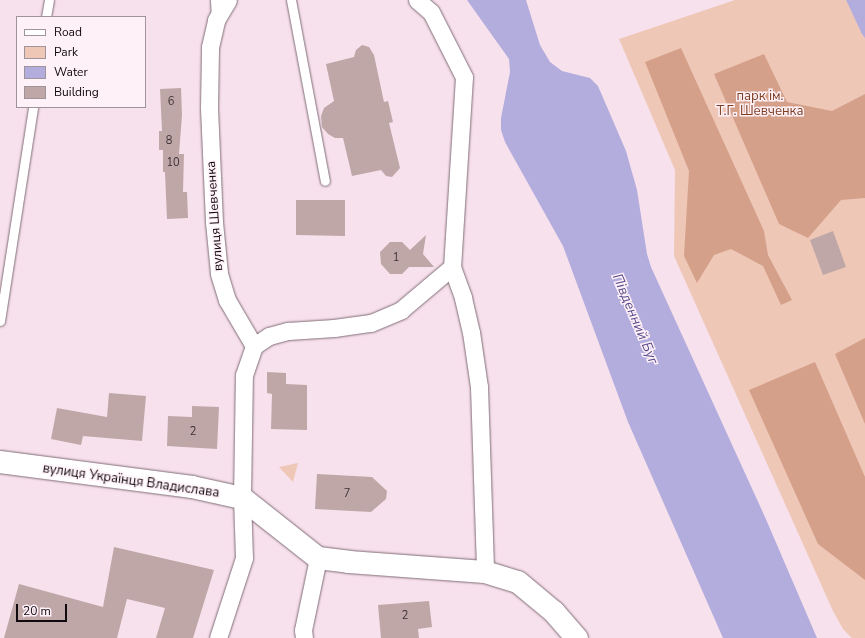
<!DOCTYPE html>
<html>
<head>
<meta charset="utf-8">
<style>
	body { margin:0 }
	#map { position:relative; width:865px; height:638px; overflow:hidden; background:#f7e1ec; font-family:"Nunito Sans",sans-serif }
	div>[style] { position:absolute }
	.green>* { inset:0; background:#efc7b7 }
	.forest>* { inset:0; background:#d5a08a }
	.water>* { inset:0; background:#b3adde }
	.building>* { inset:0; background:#bfa7a8 }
	.roads { filter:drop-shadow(0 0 1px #816d77) drop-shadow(0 0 1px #816d77) }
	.lane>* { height:9px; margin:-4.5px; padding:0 4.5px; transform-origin:4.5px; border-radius:4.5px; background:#fff }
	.street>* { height:17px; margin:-8.5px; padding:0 8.5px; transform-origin:8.5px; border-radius:8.5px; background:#fff }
	.secondary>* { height:22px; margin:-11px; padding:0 11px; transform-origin:11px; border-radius:11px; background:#fff }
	span { translate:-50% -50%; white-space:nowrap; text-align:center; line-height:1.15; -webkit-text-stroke:3px #fff1f8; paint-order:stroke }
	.number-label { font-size:11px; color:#3c3034 }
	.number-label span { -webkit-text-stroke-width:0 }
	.park-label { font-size:13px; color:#7f3d20 }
	.street-label { font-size:13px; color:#10090d }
	.water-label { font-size:14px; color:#564b8a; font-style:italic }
	.legend { position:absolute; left:16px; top:16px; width:130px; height:92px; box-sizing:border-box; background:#fff1f8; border:1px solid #9f949a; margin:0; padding:5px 7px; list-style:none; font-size:12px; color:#10090d }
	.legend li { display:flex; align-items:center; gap:8px; height:20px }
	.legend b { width:20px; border:1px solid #9f949a }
	.scale { position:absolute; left:16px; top:604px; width:51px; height:18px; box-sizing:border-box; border:2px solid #10090d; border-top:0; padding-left:5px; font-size:12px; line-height:14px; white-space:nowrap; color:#10090d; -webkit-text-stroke:3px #fff1f8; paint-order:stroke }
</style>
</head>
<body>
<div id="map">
	<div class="green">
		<div style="clip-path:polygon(735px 0,865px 0,865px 638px,852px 638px,843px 629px,833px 611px,674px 256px,675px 170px,619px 39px)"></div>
		<div style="clip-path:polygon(298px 463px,293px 482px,279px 467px)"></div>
	</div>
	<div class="forest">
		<div style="clip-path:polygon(681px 48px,764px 231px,768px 255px,792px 300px,781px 305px,763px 266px,731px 249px,714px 255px,697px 283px,684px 256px,689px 171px,645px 62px)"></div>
		<div style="clip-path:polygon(764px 54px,787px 102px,832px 111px,865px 94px,865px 198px,841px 200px,808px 238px,779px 224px,714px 74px)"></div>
		<div style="clip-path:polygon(865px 338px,865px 424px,835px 354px)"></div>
		<div style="clip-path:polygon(815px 362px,865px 477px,865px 580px,818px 544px,749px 390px)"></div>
	</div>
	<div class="water">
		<div style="clip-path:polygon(467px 0,526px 0,540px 45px,550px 62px,562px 71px,590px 78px,598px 86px,626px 151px,637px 190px,647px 254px,651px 267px,765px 517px,817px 638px,723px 638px,628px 422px,563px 246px,505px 142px,501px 130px,501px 118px,510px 72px,509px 59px)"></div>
		<div style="clip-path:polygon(846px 0,865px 0,865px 38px,862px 34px)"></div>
	</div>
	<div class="building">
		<div style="clip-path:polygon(362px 45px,369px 47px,374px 55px,384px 102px,388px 101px,393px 122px,389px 123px,400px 168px,392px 177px,386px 176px,381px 170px,352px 176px,343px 138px,335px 138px,328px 134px,322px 127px,321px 116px,324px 108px,334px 101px,326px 64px,354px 57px,356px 50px)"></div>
		<div style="clip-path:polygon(181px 88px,182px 115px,179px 154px,184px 154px,183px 192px,187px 192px,188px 218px,167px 219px,165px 172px,163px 172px,163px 150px,159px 150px,159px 131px,162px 131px,160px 89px)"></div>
		<div style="clip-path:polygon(296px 200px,345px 200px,345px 236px,296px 235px)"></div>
		<div style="clip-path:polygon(833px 231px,846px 267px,823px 275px,810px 240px)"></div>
		<div style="clip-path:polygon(426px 235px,423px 254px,434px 267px,409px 267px,402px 274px,390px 274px,381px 264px,380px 252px,390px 242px,402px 242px,410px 250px)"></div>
		<div style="clip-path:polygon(267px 372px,286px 373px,286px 384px,307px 385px,307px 430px,271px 429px,272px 394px,267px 393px)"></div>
		<div style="clip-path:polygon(109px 393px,146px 396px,142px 441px,83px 436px,81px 445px,51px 439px,57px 408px,107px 417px)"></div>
		<div style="clip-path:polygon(192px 406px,219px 407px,217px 449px,167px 446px,168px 416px,192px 417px)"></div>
		<div style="clip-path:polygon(317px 474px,372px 477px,387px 491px,386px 499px,371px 512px,315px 509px)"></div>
		<div style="clip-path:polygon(114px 547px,214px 570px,193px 638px,156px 638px,165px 608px,127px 599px,117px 638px,4px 638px,19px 584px,103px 607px)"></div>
		<div style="clip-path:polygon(429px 601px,432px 627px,418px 629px,419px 638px,381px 638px,378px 605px)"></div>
	</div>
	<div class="roads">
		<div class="lane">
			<div style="left:215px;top:0;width:17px;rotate:87deg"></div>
			<div style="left:291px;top:0;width:184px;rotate:79.4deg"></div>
			<div style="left:46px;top:17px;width:17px;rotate:-80deg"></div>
			<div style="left:0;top:321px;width:217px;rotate:-81.2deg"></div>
		</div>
		<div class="street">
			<div style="left:417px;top:0;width:18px;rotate:41deg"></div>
			<div style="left:431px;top:12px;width:73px;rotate:63.1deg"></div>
			<div style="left:464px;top:77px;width:190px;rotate:93.6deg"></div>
			<div style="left:452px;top:267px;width:33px;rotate:70deg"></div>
			<div style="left:463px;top:298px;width:35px;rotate:77deg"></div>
			<div style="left:471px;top:332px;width:56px;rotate:81.7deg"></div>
			<div style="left:479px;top:387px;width:185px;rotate:88.1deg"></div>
			<div style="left:254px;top:346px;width:18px;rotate:-34deg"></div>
			<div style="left:269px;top:336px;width:20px;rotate:-15deg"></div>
			<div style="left:288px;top:331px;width:46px;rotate:-3.7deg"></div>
			<div style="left:334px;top:328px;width:37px;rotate:-8deg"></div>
			<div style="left:371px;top:323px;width:33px;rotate:-23deg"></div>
			<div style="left:401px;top:310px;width:67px;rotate:-40.1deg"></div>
			<div style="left:218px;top:638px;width:84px;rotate:-72deg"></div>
			<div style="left:244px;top:558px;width:60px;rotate:-91.9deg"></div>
			<div style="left:242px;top:498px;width:123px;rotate:-89.1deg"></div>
			<div style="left:244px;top:375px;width:31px;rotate:-71deg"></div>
			<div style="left:254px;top:346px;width:53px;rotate:-120.4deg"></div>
			<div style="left:227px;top:300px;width:28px;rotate:-107deg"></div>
			<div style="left:219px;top:273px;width:51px;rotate:-95.6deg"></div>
			<div style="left:214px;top:222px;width:115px;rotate:-92.5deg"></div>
			<div style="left:209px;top:107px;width:60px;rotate:-89deg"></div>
			<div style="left:210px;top:47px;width:28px;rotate:-77deg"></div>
			<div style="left:216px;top:20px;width:23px;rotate:-59deg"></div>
			<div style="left:304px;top:638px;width:8px;rotate:-97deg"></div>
			<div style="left:303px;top:630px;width:74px;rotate:-78.2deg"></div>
		</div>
		<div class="secondary">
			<div style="left:0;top:462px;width:194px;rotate:7.4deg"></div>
			<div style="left:192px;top:487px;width:51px;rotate:12.4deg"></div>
			<div style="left:242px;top:498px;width:97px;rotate:38.3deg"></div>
			<div style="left:318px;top:558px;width:31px;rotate:7deg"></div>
			<div style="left:349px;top:562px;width:136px;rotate:4.2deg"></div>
			<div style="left:485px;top:572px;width:34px;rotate:17deg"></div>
			<div style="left:518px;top:582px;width:47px;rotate:39.8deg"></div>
			<div style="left:554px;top:612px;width:35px;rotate:49deg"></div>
		</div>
	</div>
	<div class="number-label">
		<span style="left:171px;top:102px">6</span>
		<span style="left:169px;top:141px">8</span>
		<span style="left:173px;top:163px">10</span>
		<span style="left:396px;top:258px">1</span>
		<span style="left:193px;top:432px">2</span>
		<span style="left:347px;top:494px">7</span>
		<span style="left:405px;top:616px">2</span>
	</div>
	<div class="park-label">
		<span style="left:760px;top:104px">парк ім.<br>Т.Г. Шевченка</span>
	</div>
	<div class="street-label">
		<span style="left:215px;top:216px;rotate:-94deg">вулиця Шевченка</span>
		<span style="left:131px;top:481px;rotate:8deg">вулиця Українця Владислава</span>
	</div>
	<div class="water-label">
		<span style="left:635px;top:319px;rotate:67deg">Південний Буг</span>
	</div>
	<ul class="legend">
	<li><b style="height:5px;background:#fff"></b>Road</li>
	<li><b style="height:11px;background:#efc7b7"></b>Park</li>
	<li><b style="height:11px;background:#b3adde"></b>Water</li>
	<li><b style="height:11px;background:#bfa7a8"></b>Building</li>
	</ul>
	<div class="scale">20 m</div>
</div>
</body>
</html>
